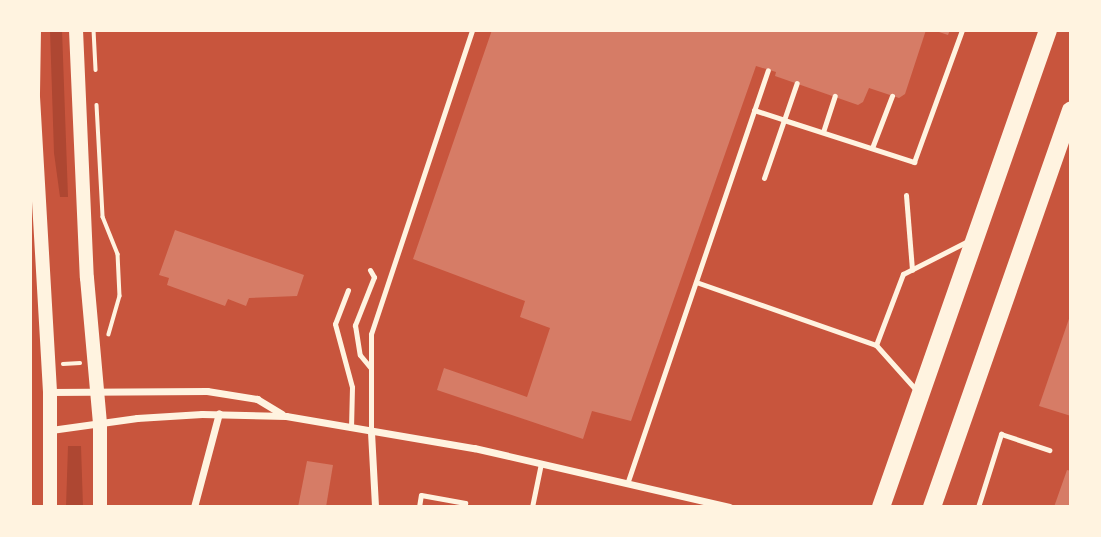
<!DOCTYPE html>
<html>
<head>
<meta charset="utf-8">
<style>
	body { margin:0 }
	#map { position:relative; width:1101px; height:537px; overflow:hidden; background:#c8553d; font-family:Helvetica,sans-serif }
	div>[style] { position:absolute }
	.green>* { inset:0; background:#ae4732 }
	.building>* { inset:0; background:#d67c66 }
	.path>* { height:3.5px; margin:-1.75px; padding:0 1.75px; transform-origin:1.75px; border-radius:1.75px; background:#fff3e0 }
	.service>* { height:5px; margin:-2.5px; padding:0 2.5px; transform-origin:2.5px; border-radius:2.5px; background:#fff3e0 }
	.minor>* { height:7px; margin:-3.5px; padding:0 3.5px; transform-origin:3.5px; border-radius:3.5px; background:#fff3e0 }
	.secondary>* { height:14px; margin:-7px; padding:0 7px; transform-origin:7px; border-radius:7px; background:#fff3e0 }
	.primary>* { height:18px; margin:-9px; padding:0 9px; transform-origin:9px; border-radius:9px; background:#fff3e0 }
	span { translate:-50% -50%; white-space:nowrap; text-align:center; line-height:1.15; -webkit-text-stroke:7px #fff3e0; paint-order:stroke }
	.frame { position:absolute; inset:0; border:32px solid #fff3e0; pointer-events:none }
</style>
</head>
<body>
<div id="map">
	<div class="green">
		<div style="clip-path:polygon(50px 30px,62px 30px,68px 197px,60px 197px,54px 153px)"></div>
		<div style="clip-path:polygon(68px 446px,81px 446px,83px 507px,66px 507px)"></div>
	</div>
	<div class="building">
		<div style="clip-path:polygon(492px 30px,926px 30px,905px 94px,899px 98px,869px 88px,863px 102px,858px 105px,775px 76px,776px 72px,756px 66px,631px 421px,592px 411px,583px 439px,437px 390px,444px 368px,527px 397px,550px 328px,520px 317px,525px 301px,413px 259px)"></div>
		<div style="clip-path:polygon(933px 30px,950px 30px,948px 35px)"></div>
		<div style="clip-path:polygon(175px 230px,304px 275px,297px 296px,249px 298px,246px 306px,228px 299px,225px 306px,167px 285px,169px 278px,159px 275px)"></div>
		<div style="clip-path:polygon(1071px 313px,1071px 416px,1039px 406px)"></div>
		<div style="clip-path:polygon(307px 461px,333px 465px,326px 507px,298px 507px)"></div>
		<div style="clip-path:polygon(1067px 470px,1071px 471px,1071px 507px,1054px 507px)"></div>
	</div>
	<div class="path">
		<div style="left:94px;top:30px;width:40px;rotate:87.1deg"></div>
		<div style="left:97px;top:105px;width:112px;rotate:86.9deg"></div>
		<div style="left:103px;top:217px;width:40px;rotate:68deg"></div>
		<div style="left:118px;top:254px;width:42px;rotate:87.3deg"></div>
		<div style="left:120px;top:296px;width:40px;rotate:106deg"></div>
		<div style="left:63px;top:364px;width:17px;rotate:-3deg"></div>
		<div style="left:30px;top:427px;width:18px;rotate:90deg"></div>
	</div>
	<div class="service">
		<div style="left:754px;top:110px;width:32px;rotate:18deg"></div>
		<div style="left:784px;top:120px;width:39px;rotate:-71deg"></div>
		<div style="left:823px;top:132px;width:38px;rotate:-72deg"></div>
		<div style="left:872px;top:148px;width:56px;rotate:-69deg"></div>
		<div style="left:764px;top:178px;width:61px;rotate:-71deg"></div>
		<div style="left:784px;top:120px;width:137px;rotate:17.9deg"></div>
		<div style="left:914px;top:162px;width:140px;rotate:-70deg"></div>
		<div style="left:906px;top:195px;width:75px;rotate:85.4deg"></div>
		<div style="left:370px;top:270px;width:8px;rotate:60deg"></div>
		<div style="left:374px;top:277px;width:52px;rotate:111.6deg"></div>
		<div style="left:355px;top:325px;width:30px;rotate:81deg"></div>
		<div style="left:360px;top:355px;width:17px;rotate:50deg"></div>
		<div style="left:696px;top:282px;width:191px;rotate:19.3deg"></div>
		<div style="left:348px;top:290px;width:36px;rotate:111deg"></div>
		<div style="left:335px;top:324px;width:65px;rotate:74.9deg"></div>
		<div style="left:352px;top:387px;width:41px;rotate:91.4deg"></div>
		<div style="left:918px;top:392px;width:63px;rotate:-131.8deg"></div>
		<div style="left:876px;top:345px;width:76px;rotate:-69.2deg"></div>
		<div style="left:903px;top:274px;width:75px;rotate:-26.9deg"></div>
		<div style="left:371px;top:432px;width:98px;rotate:-90deg"></div>
		<div style="left:371px;top:334px;width:320px;rotate:-71.6deg"></div>
		<div style="left:627px;top:484px;width:437px;rotate:-71.2deg"></div>
		<div style="left:419px;top:507px;width:12px;rotate:-81deg"></div>
		<div style="left:421px;top:495px;width:45px;rotate:10.3deg"></div>
		<div style="left:465px;top:503px;width:4px;rotate:90deg"></div>
		<div style="left:532px;top:507px;width:45px;rotate:-78.4deg"></div>
		<div style="left:978px;top:507px;width:77px;rotate:-72.5deg"></div>
		<div style="left:1001px;top:434px;width:51px;rotate:18.4deg"></div>
	</div>
	<div class="minor">
		<div style="left:50px;top:392px;width:157px;rotate:-0.4deg"></div>
		<div style="left:207px;top:391px;width:51px;rotate:9.1deg"></div>
		<div style="left:257px;top:399px;width:29px;rotate:31deg"></div>
		<div style="left:51px;top:430px;width:87px;rotate:-7.9deg"></div>
		<div style="left:137px;top:418px;width:65px;rotate:-3.5deg"></div>
		<div style="left:202px;top:414px;width:84px;rotate:1.4deg"></div>
		<div style="left:286px;top:416px;width:191px;rotate:9.7deg"></div>
		<div style="left:474px;top:448px;width:262px;rotate:13deg"></div>
		<div style="left:371px;top:432px;width:75px;rotate:86.9deg"></div>
		<div style="left:194px;top:507px;width:97px;rotate:-75.1deg"></div>
	</div>
	<div class="secondary">
		<div style="left:34px;top:30px;width:67px;rotate:90.9deg"></div>
		<div style="left:33px;top:97px;width:295px;rotate:86.7deg"></div>
		<div style="left:50px;top:392px;width:115px;rotate:90deg"></div>
		<div style="left:76px;top:30px;width:248px;rotate:87.5deg"></div>
		<div style="left:87px;top:278px;width:147px;rotate:84.9deg"></div>
		<div style="left:100px;top:424px;width:83px;rotate:90deg"></div>
	</div>
	<div class="primary">
		<div style="left:881px;top:507px;width:505px;rotate:-70.7deg"></div>
		<div style="left:932px;top:507px;width:420px;rotate:-70.7deg"></div>
	</div>
	<div class="frame"></div>
</div>
</body>
</html>
